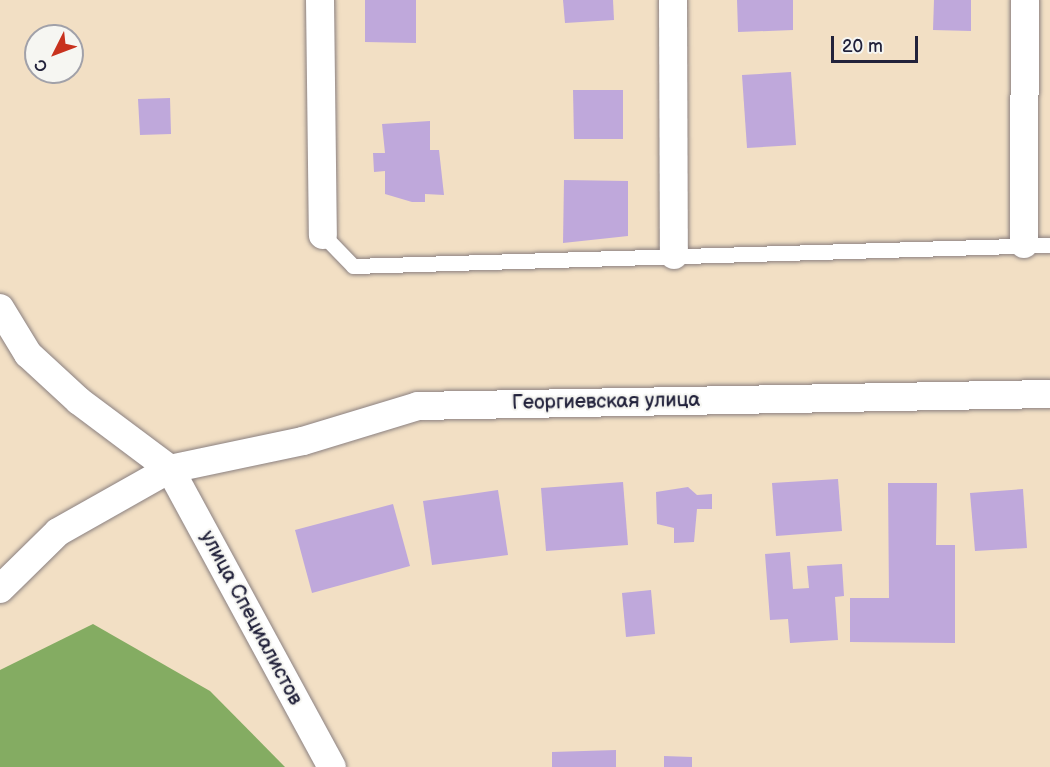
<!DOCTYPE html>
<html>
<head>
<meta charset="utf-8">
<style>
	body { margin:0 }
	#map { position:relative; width:1050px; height:767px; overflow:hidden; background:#f2dfc4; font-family:"Balsamiq Sans",sans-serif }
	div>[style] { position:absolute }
	.forest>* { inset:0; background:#84ac62 }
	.building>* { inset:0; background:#bfa8db }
	.roads { filter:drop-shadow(0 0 2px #8a8080) drop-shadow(0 0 2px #8a8080) }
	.lane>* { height:15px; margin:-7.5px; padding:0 7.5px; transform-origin:7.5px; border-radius:7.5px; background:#fff }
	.street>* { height:28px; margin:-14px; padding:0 14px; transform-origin:14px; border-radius:14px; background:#fff }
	span { translate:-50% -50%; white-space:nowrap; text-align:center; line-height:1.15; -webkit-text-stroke:4.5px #f6f6f2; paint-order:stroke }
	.street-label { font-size:20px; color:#22223b }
	.north { position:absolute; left:24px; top:24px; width:60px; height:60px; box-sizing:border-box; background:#f6f6f2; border:2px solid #a1a1a9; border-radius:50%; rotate:228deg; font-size:16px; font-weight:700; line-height:24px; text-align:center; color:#22223b }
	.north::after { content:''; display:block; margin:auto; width:21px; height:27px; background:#c8321e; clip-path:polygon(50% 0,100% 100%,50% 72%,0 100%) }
	.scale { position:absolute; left:831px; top:36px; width:87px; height:27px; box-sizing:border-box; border:3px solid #22223b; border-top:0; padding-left:8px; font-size:18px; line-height:21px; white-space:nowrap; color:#22223b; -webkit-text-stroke:4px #f6f6f2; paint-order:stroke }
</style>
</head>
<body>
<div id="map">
	<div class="forest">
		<div style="clip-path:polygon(93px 624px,210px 691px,285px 767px,0 767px,0 670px)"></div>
	</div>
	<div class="building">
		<div style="clip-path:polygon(365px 0,416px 0,416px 43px,365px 42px)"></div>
		<div style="clip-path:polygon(563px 0,613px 0,614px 20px,565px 23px)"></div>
		<div style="clip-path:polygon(737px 0,793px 0,793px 30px,738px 32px)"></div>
		<div style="clip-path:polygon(934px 0,971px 0,971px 31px,933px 30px)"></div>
		<div style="clip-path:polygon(791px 72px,796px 145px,747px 148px,742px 75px)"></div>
		<div style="clip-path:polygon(573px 90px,623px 90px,623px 139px,574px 139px)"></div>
		<div style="clip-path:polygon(170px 98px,171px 134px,140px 135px,138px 99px)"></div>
		<div style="clip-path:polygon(430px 121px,430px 150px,439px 150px,444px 195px,425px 194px,425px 202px,412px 202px,385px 194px,385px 171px,374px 172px,373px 153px,385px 153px,382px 124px)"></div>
		<div style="clip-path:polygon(564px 180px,628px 181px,628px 236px,563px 243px)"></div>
		<div style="clip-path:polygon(838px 479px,842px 531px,776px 536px,772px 483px)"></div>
		<div style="clip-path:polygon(623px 482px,628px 545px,546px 551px,541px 488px)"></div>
		<div style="clip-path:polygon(888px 483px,937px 483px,936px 545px,955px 545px,955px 643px,850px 642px,850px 598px,889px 598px)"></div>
		<div style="clip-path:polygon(688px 487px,697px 495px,712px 494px,712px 509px,697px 509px,694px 542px,674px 543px,674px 528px,657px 524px,656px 492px)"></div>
		<div style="clip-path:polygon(1023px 489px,1027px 548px,975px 551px,970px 493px)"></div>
		<div style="clip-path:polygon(498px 490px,508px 555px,432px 565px,423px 501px)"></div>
		<div style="clip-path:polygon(393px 504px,410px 566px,312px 593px,295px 530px)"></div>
		<div style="clip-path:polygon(790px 552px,793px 589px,809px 588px,807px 566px,842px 564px,844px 596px,835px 597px,838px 640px,790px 643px,788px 619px,770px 620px,765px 554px)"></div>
		<div style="clip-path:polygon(651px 590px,655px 634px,626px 637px,622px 593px)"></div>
		<div style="clip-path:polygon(616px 750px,616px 767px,552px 767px,552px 752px)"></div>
		<div style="clip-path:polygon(664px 756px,692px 757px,692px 767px,664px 767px)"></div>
	</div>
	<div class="roads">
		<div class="lane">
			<div style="left:323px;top:235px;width:43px;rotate:45.9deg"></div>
			<div style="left:353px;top:266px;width:697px;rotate:-1.73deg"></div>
		</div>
		<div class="street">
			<div style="left:320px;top:0;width:235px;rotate:89.3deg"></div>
			<div style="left:673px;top:0;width:255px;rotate:89.8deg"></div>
			<div style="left:1024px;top:244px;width:244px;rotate:-89.8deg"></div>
			<div style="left:0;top:308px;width:54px;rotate:58.7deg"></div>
			<div style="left:28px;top:354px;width:69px;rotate:42.7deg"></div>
			<div style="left:79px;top:401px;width:114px;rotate:36.8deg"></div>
			<div style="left:170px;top:469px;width:339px;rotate:61.5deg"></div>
			<div style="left:0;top:589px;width:81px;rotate:-44.5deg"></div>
			<div style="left:58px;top:532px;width:129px;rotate:-29.4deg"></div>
			<div style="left:170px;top:469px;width:136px;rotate:-11.9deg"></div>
			<div style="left:303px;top:441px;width:120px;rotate:-16.9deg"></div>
			<div style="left:418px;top:406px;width:632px;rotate:-1.09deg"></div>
		</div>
	</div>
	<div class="street-label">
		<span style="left:606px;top:402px;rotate:-1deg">Георгиевская улица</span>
		<span style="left:251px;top:618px;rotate:62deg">улица Специалистов</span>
	</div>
	<div class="north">С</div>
	<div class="scale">20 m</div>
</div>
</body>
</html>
